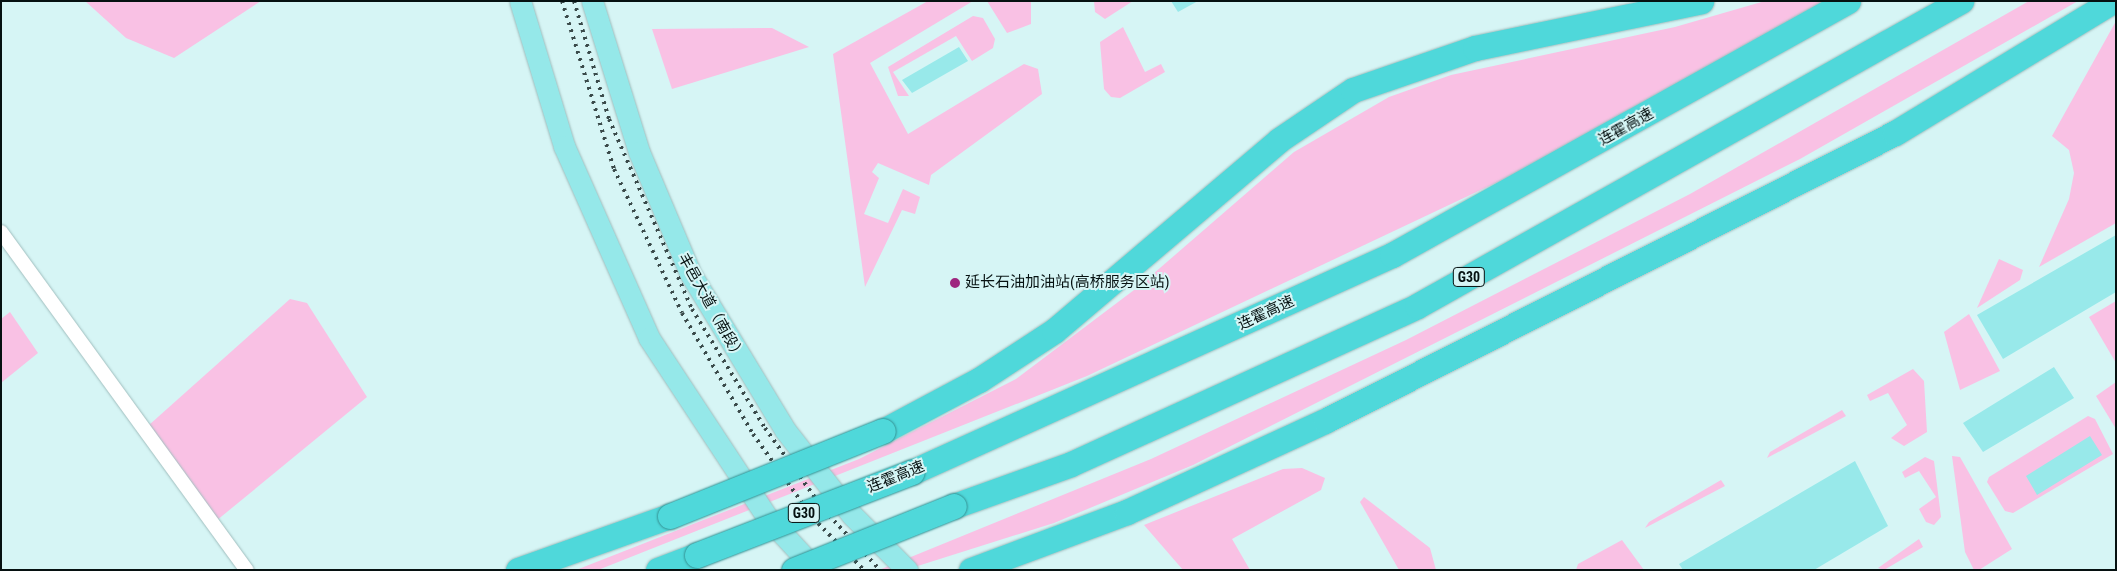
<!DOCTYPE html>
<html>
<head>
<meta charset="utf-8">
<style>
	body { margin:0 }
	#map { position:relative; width:2117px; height:571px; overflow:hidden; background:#d6f5f5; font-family:"Roboto Condensed","Noto Sans SC",sans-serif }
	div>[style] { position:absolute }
	.green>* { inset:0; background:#f9c1e4 }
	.building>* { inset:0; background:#98e9ea }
	.roads { filter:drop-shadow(0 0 1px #a0bebe) drop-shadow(0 0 1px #a0bebe) }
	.minor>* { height:14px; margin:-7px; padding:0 7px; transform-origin:7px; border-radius:7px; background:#fff }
	.primary>* { height:21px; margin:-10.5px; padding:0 10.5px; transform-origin:10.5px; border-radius:10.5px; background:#95e8e9 }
	.motorway>* { height:25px; margin:-12.5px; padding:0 12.5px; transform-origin:12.5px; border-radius:12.5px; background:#4fd8da }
	.rail>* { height:4px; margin-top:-2px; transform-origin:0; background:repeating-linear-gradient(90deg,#3a4a4a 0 2.5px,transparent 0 7.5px) }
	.bridges { filter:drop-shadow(0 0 1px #359294) drop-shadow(0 0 1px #359294) }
	.motorway-bridge>* { height:25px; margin:-12.5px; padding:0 12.5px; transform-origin:12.5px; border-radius:12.5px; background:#4fd8da }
	.dots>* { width:14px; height:14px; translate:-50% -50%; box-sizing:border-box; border:2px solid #d6f5f5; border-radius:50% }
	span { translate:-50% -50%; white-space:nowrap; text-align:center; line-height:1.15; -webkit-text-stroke:4px #d6f5f5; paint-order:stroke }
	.shield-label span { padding:1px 4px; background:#d6f5f5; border:1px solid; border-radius:4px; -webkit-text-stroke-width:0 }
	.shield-label { font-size:14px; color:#061111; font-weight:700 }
	.street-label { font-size:15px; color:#061111 }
	.poi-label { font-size:15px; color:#061111 }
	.left { translate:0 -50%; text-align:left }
	.frame { position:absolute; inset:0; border:2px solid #061111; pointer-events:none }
</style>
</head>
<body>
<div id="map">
	<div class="green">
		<div style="clip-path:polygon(85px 1px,261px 1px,174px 58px,126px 38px)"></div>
		<div style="clip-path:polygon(928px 1px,973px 1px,870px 63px,908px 134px,1024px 64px,1038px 69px,1042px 94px,931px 175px,929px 185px,878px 163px,872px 172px,879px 178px,864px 214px,888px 223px,903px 189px,920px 197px,915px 214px,902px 210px,865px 287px,833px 54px)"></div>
		<div style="clip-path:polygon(987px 1px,1031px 1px,1031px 24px,1007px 33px)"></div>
		<div style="clip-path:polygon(1094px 1px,1133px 1px,1105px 19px,1095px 12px)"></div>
		<div style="clip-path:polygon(1765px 1px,1833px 1px,1504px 179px,1087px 376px,598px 570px,576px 570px,859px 459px,1016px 379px,1138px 287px,1294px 152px,1389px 97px,1451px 75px,1675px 27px)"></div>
		<div style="clip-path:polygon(2029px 1px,2078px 1px,1800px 159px,1193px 465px,1054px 523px,905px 570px,879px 570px,1151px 459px,1406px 340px,1690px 194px)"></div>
		<div style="clip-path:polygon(973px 16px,983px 18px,995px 39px,993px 48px,972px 61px,956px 36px,893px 72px,909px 96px,898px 96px,888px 67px)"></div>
		<div style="clip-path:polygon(2116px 21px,2116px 223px,2039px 267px,2069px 199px,2074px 173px,2069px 150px,2052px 136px)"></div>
		<div style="clip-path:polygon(1123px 27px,1145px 72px,1161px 64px,1165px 72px,1120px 98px,1111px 97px,1104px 89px,1100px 42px)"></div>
		<div style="clip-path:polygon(772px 28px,809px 47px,672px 89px,652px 29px)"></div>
		<div style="clip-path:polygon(1999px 259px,2023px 270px,2020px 280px,1977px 308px)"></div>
		<div style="clip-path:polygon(290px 299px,307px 303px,367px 397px,216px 521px,149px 425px)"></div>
		<div style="clip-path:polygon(2116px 301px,2116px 363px,2089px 317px)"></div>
		<div style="clip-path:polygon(10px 312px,38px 353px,1px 383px,1px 319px)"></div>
		<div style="clip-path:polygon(1969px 314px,2000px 371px,1960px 390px,1944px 332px)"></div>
		<div style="clip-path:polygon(1913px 369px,1924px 381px,1927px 432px,1904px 446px,1891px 438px,1907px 425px,1888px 393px,1870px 401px,1867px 395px)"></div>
		<div style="clip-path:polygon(2116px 382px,2116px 429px,2096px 396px)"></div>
		<div style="clip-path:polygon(1842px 410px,1846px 416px,1767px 458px,1770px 452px)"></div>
		<div style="clip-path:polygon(2088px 416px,2095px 419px,2113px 454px,2013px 513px,2005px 511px,1987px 482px,1989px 477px)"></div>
		<div style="clip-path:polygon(1952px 456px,1960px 457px,2012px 549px,1979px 570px,1974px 570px,1965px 552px)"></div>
		<div style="clip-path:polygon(1925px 457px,1934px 461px,1941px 517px,1934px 525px,1926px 522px,1919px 509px,1936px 497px,1919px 471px,1905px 478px,1902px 472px)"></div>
		<div style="clip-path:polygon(1302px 468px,1325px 478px,1321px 490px,1232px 539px,1250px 570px,1183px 570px,1144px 525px,1283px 469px)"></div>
		<div style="clip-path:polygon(1721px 480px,1725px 486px,1645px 528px,1649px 522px)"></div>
		<div style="clip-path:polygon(1364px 497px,1430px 548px,1436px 570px,1399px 570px,1360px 502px)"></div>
		<div style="clip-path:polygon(1919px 539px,1923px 547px,1884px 570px,1878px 568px)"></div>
		<div style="clip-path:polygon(1622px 540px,1644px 570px,1576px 570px,1578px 564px)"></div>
	</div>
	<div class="building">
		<div style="clip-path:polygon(1171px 1px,1198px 1px,1178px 12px)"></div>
		<div style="clip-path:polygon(959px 47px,968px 61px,912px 93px,902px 80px)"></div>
		<div style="clip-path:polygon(2116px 235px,2116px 292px,2003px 359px,1977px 315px)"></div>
		<div style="clip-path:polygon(2054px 367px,2074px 398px,1983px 452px,1963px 423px)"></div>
		<div style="clip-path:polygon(2090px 436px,2102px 455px,2037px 495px,2026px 476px)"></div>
		<div style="clip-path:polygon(1855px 461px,1888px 526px,1814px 570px,1683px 570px,1679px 564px)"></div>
	</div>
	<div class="roads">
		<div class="minor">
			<div style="left:1px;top:232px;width:418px;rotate:54deg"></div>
		</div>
		<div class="primary">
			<div style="left:520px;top:1px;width:152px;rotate:73.1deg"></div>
			<div style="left:564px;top:146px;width:210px;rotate:66.1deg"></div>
			<div style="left:649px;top:338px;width:214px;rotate:56.6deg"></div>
			<div style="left:767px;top:517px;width:72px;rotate:47.2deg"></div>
			<div style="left:592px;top:1px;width:158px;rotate:72.7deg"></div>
			<div style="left:639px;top:152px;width:131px;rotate:67.1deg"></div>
			<div style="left:690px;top:273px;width:184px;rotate:58.8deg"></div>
			<div style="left:785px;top:430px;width:108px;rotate:51.8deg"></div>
			<div style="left:852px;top:515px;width:78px;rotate:45deg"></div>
		</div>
		<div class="motorway">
			<div style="left:883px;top:431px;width:109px;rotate:-28deg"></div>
			<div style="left:979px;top:380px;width:90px;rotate:-33.2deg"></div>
			<div style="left:1054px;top:331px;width:295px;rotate:-40.3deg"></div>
			<div style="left:1279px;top:140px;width:89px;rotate:-34deg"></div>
			<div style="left:1353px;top:90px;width:129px;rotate:-19deg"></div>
			<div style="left:1475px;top:48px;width:231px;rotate:-11.7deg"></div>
			<div style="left:912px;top:472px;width:527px;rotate:-24.33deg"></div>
			<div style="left:1392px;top:255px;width:522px;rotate:-29.12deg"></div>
			<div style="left:954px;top:506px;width:124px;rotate:-19.7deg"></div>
			<div style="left:1071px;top:464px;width:380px;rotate:-24.5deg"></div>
			<div style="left:1417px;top:306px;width:624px;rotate:-29.28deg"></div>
			<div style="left:518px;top:570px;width:161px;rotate:-19.6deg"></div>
			<div style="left:658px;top:570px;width:42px;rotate:-21deg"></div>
			<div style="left:971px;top:570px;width:166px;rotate:-20.4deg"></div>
			<div style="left:1127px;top:512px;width:218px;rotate:-24.7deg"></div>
			<div style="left:1325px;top:421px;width:639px;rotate:-26.81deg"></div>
			<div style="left:1895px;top:133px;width:255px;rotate:-31.2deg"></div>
		</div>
	</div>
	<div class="rail">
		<div style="left:562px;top:1px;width:176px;rotate:72.8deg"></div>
		<div style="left:614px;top:169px;width:159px;rotate:64.7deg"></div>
		<div style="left:682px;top:313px;width:140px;rotate:59.6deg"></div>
		<div style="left:753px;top:434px;width:103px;rotate:54.5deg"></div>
		<div style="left:813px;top:518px;width:73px;rotate:45.6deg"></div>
		<div style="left:574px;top:1px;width:123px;rotate:73.5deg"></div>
		<div style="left:609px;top:119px;width:207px;rotate:66.4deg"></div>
		<div style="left:692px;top:309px;width:140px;rotate:58.5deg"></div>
		<div style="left:765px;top:428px;width:101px;rotate:54.3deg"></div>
		<div style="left:824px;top:510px;width:82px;rotate:47deg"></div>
	</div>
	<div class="bridges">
		<div class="motorway-bridge">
			<div style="left:670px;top:516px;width:229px;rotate:-21.8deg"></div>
			<div style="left:697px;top:555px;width:230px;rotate:-21.1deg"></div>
			<div style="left:794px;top:570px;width:172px;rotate:-21.8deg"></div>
		</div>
	</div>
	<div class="dots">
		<div style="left:955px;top:283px;background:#9e267f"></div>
	</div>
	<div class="shield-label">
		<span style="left:1469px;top:277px">G30</span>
		<span style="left:804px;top:513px">G30</span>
	</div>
	<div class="street-label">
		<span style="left:1626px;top:127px;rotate:-29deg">连霍高速</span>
		<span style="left:711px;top:307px;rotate:61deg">丰邑大道（南段）</span>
		<span style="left:1266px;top:313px;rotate:-25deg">连霍高速</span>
		<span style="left:896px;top:477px;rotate:-22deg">连霍高速</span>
	</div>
	<div class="poi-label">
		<span class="left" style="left:965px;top:283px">延长石油加油站(高桥服务区站)</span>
	</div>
	<div class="frame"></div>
</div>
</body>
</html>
